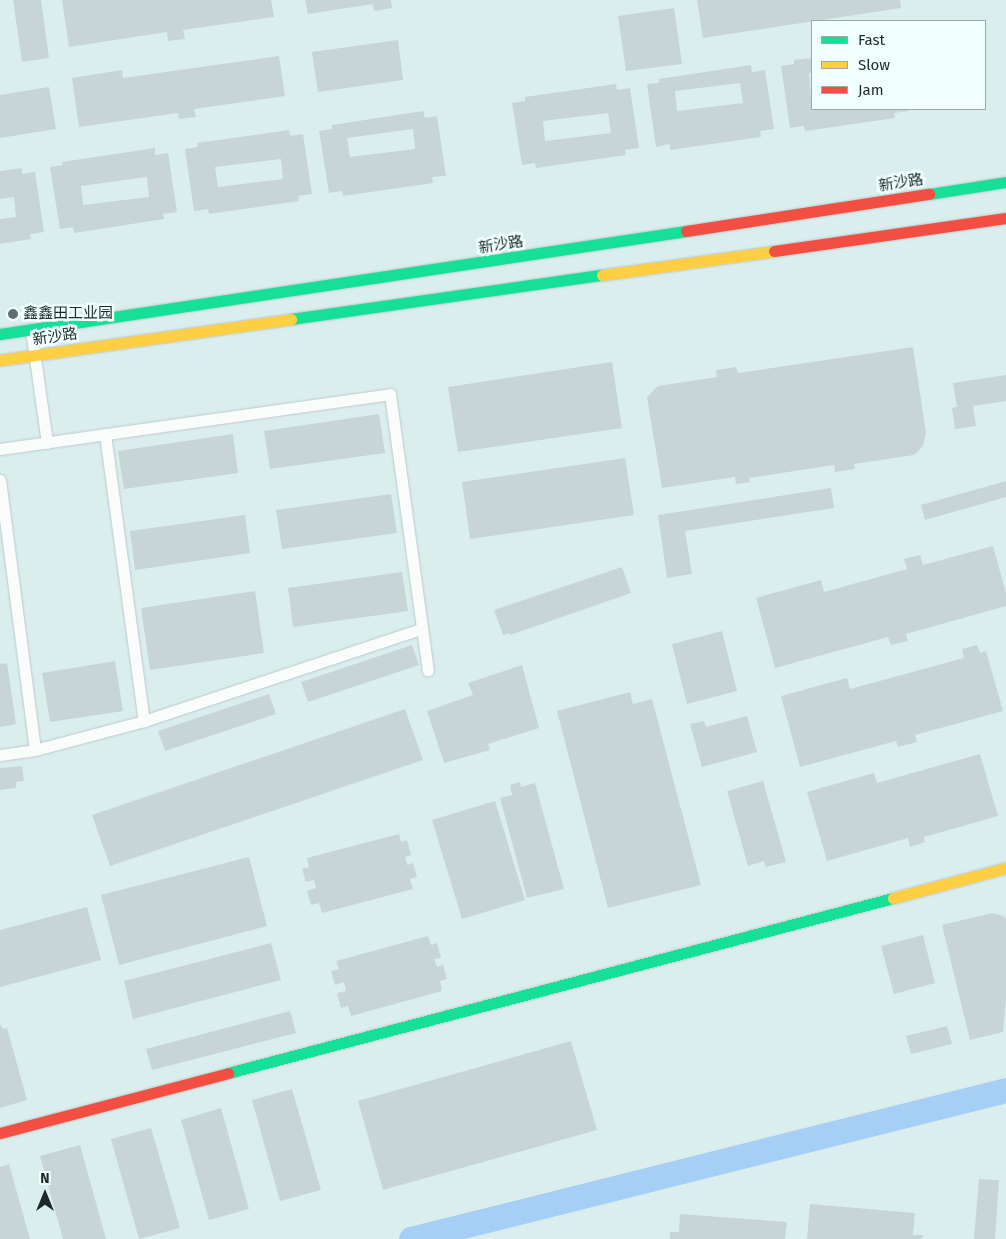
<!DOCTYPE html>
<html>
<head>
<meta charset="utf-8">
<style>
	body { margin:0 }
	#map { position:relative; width:1006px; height:1239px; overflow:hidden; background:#dbeeee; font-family:"Fira Sans","Noto Sans SC",sans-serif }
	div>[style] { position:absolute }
	.river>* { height:25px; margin:-12.5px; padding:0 12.5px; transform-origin:12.5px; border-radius:12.5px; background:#a5cff5 }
	.building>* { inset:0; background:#c7d5d7 }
	.roads { filter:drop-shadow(0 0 1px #bbcaca) drop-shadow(0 0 1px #bbcaca) }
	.street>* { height:11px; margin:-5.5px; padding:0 5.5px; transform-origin:5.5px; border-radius:5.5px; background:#fafcfc }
	.fast>* { height:11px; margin:-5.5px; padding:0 5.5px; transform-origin:5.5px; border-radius:5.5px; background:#16e098 }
	.slow>* { height:11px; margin:-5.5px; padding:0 5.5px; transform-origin:5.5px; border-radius:5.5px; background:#ffcf43 }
	.jam>* { height:11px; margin:-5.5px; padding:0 5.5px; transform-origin:5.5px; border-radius:5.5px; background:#f24e42 }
	.dots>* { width:14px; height:14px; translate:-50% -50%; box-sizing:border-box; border:2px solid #f1ffff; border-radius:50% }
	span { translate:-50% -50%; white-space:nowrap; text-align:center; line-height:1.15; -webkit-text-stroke:5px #f1ffff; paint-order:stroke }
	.street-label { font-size:15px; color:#1c2929 }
	.poi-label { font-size:15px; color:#1c2929 }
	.left { translate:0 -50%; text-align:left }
	.legend { position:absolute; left:811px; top:20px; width:175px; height:90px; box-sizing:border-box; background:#f1ffff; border:1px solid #9ca9a9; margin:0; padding:6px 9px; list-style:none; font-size:15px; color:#1c2929 }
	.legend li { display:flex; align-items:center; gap:10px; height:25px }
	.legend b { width:25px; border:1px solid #9ca9a9 }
	.north { position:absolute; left:20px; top:1169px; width:50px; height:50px; -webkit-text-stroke:4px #f1ffff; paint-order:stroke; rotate:0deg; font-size:14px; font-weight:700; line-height:20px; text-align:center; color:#1c2929 }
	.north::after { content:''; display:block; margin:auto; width:18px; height:22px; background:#1c2929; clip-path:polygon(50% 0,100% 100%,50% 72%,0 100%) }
</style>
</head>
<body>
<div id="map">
	<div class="river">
		<div style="left:411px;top:1239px;width:613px;rotate:-14.06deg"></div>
	</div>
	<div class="building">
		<div style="clip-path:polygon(13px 0,41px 0,49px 58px,22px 62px)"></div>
		<div style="clip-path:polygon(62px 0,271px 0,274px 17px,183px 30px,185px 39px,168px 41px,167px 32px,69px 47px)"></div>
		<div style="clip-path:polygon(305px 0,391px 0,392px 8px,374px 11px,373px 4px,308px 14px)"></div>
		<div style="clip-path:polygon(697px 0,900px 0,901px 8px,703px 38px)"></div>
		<div style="clip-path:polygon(674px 8px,682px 64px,626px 71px,618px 16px)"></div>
		<div style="clip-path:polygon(398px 40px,403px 80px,318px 92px,312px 52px)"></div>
		<div style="clip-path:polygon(279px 56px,285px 96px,194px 109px,196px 117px,179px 119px,178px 113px,79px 127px,72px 78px,122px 70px,123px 78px)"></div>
		<div style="clip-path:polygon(812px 58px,812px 73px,809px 73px,812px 109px,908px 109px,908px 111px,894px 113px,895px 118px,805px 131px,804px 126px,790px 128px,781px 66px,794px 64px,794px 60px)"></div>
		<div style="clip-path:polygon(evenodd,751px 65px,752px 72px,765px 70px,774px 129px,760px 131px,761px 137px,670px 150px,670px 144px,656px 147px,647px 84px,659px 83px,659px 79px,751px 65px,740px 83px,743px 103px,677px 111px,675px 91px,740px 83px)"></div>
		<div style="clip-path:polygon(evenodd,616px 84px,617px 90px,630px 88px,639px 148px,625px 150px,626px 155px,536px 168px,535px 163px,522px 165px,512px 103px,525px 101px,525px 97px,616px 84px,608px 113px,611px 133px,545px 141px,543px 121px,608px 113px)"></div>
		<div style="clip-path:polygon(49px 87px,56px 129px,0 138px,0 95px)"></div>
		<div style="clip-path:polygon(evenodd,423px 111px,425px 118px,437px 116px,446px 176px,432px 177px,433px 183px,343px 196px,342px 191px,329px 193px,319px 131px,332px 129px,332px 125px,423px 111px,413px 129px,415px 149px,350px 157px,347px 138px,413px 129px)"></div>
		<div style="clip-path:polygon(evenodd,289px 130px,290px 136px,303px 134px,312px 194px,298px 196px,299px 201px,209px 214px,208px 209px,194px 211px,185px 149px,198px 147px,197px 143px,289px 130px,281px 159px,283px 179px,218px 187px,215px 167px,281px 159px)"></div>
		<div style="clip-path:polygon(evenodd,155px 148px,155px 155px,168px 153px,177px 212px,163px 214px,164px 219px,74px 233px,73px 227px,60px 229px,50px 167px,63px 165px,62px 162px,155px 148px,147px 177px,149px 197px,83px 205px,81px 186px,147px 177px)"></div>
		<div style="clip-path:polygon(22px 168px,22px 174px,35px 172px,44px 232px,30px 234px,31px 239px,0 244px,0 219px,16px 217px,14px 197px,0 199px,0 171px)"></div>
		<div style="clip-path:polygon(913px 347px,926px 433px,923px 446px,914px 455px,854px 464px,855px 469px,835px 472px,834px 465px,749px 478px,750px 482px,736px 484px,735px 477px,662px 488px,647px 397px,658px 386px,717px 377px,716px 370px,736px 367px,738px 373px)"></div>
		<div style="clip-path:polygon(612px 362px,622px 428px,458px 452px,448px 387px)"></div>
		<div style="clip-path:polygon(1006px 375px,1006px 401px,973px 406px,976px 426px,955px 429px,952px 408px,957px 407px,953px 383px)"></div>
		<div style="clip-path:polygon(379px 414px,385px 453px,270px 469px,264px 431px)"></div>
		<div style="clip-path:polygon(233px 434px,238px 473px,124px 489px,118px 451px)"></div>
		<div style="clip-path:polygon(625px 458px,634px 515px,470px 539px,462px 482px)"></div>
		<div style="clip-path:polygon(1006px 481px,1006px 497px,925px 520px,921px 505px)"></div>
		<div style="clip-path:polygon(831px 488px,834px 508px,685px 531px,692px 574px,667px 578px,658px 515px)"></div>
		<div style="clip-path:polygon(391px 494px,397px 533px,282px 549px,276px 510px)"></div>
		<div style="clip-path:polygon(245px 515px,250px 553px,135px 570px,130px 531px)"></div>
		<div style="clip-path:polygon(993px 546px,1006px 593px,1006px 606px,906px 634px,908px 641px,891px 645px,888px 637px,775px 668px,756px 598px,821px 580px,824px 592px,907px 569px,904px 559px,920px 555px,923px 565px)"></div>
		<div style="clip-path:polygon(622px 567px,631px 593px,510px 635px,510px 633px,503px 635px,494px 610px)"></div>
		<div style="clip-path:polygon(402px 572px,408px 611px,293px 627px,288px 588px)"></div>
		<div style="clip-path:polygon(255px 591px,264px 653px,150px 670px,141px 608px)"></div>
		<div style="clip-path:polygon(722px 631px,737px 691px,687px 704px,672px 644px)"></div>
		<div style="clip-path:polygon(412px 645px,419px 665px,308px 702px,301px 682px)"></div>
		<div style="clip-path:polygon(977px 645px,980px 653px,986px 651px,1003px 711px,915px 735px,917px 742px,898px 747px,896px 741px,800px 767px,781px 696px,847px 678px,850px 689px,964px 658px,962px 649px)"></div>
		<div style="clip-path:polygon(115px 661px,123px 711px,50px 722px,42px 673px)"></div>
		<div style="clip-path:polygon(7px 663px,16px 724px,0 727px,0 664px)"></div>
		<div style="clip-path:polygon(522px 665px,539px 728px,488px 744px,490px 750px,444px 763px,427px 711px,473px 695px,468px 683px)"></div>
		<div style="clip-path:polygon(630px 692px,633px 704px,652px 699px,701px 885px,608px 908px,557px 711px)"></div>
		<div style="clip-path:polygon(269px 694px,276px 714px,165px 751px,158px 731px)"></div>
		<div style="clip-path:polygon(405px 709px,423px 760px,110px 866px,92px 815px)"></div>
		<div style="clip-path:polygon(747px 716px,757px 752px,702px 767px,690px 724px,704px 721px,706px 727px)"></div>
		<div style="clip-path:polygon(980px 754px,998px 816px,924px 837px,925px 842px,910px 847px,908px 838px,827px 861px,807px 792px,874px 773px,877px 783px)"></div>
		<div style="clip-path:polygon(22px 766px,24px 781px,16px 782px,16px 788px,0 790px,0 768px)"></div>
		<div style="clip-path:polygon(763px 781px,786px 862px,766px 867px,764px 861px,748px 866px,727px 791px)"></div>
		<div style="clip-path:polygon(520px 782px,521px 787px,535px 783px,564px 889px,527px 898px,500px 798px,512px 795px,510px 785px)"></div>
		<div style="clip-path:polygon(495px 801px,525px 900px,462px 919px,432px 820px)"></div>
		<div style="clip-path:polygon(399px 834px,401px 842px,407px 840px,411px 855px,405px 857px,407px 865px,413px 863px,417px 877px,410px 879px,413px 889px,322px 913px,319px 903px,311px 905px,307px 891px,316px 888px,314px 880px,306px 882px,302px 869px,309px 867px,307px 858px)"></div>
		<div style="clip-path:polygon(249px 857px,267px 926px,119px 965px,101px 895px)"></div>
		<div style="clip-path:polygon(87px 907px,101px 960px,0 987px,0 930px)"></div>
		<div style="clip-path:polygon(992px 913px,1004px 916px,1006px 919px,1006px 998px,1003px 1032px,970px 1040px,942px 925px)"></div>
		<div style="clip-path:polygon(923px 935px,935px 983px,894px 994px,881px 946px)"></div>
		<div style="clip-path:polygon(428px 936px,431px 945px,437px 943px,441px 958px,434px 959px,437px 967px,443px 965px,447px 979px,440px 981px,442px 991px,351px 1016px,348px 1006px,341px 1008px,337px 993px,346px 991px,344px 982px,335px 985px,331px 971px,339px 969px,336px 961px)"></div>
		<div style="clip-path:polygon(271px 943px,281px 980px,133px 1019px,124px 981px)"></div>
		<div style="clip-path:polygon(290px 1011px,296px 1033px,152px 1070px,146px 1049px)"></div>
		<div style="clip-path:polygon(0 1023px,3px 1029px,7px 1028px,27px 1100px,0 1108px)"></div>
		<div style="clip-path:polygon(947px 1026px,952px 1044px,911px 1054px,906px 1036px)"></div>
		<div style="clip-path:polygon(571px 1041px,597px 1130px,383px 1190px,358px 1101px)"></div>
		<div style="clip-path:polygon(292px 1089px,321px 1190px,280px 1201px,252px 1100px)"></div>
		<div style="clip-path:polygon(221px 1108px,249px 1209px,209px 1220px,181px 1120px)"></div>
		<div style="clip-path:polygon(151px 1128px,180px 1228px,139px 1239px,111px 1139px)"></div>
		<div style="clip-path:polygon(80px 1145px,106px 1239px,63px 1239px,40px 1156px)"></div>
		<div style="clip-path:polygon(9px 1164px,30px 1239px,0 1239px,0 1167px)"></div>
		<div style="clip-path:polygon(979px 1179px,999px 1180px,995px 1239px,974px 1239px)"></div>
		<div style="clip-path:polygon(810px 1204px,915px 1213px,913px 1235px,923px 1235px,922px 1239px,807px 1239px)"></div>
		<div style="clip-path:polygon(680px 1214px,787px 1222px,785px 1239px,670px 1239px,670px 1232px,679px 1232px)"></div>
	</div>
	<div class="roads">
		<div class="street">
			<div style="left:31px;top:330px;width:114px;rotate:81.9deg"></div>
			<div style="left:105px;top:434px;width:290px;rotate:82.3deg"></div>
			<div style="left:0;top:449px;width:394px;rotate:-8deg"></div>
			<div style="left:390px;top:394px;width:279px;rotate:82.2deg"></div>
			<div style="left:0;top:480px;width:272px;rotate:82.6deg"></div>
			<div style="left:0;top:755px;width:35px;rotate:-8deg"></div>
			<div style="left:35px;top:750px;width:113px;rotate:-14.9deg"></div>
			<div style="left:144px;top:721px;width:292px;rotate:-18.4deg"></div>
		</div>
		<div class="fast">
			<div style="left:929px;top:194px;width:78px;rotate:-8.9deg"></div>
			<div style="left:291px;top:319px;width:314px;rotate:-8.1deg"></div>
			<div style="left:0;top:334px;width:694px;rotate:-8.54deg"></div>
			<div style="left:228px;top:1073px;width:688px;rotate:-14.74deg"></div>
		</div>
		<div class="slow">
			<div style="left:602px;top:275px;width:174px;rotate:-7.9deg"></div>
			<div style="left:0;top:360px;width:294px;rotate:-8deg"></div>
			<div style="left:893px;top:898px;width:117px;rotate:-14.9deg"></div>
		</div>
		<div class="jam">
			<div style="left:686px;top:231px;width:246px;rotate:-8.7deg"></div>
			<div style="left:774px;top:251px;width:234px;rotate:-8.1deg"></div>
			<div style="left:0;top:1133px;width:236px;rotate:-14.7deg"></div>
		</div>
	</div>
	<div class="dots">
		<div style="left:13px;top:314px;background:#5f6e6e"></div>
	</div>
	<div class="street-label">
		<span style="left:901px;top:183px;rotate:-9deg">新沙路</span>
		<span style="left:501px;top:245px;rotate:-9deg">新沙路</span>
		<span style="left:55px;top:337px;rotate:-8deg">新沙路</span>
	</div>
	<div class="poi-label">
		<span class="left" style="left:23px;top:314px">鑫鑫田工业园</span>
	</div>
	<ul class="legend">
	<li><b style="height:6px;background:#16e098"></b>Fast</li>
	<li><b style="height:6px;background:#ffcf43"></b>Slow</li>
	<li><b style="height:6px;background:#f24e42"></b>Jam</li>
	</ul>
	<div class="north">N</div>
</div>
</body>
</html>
